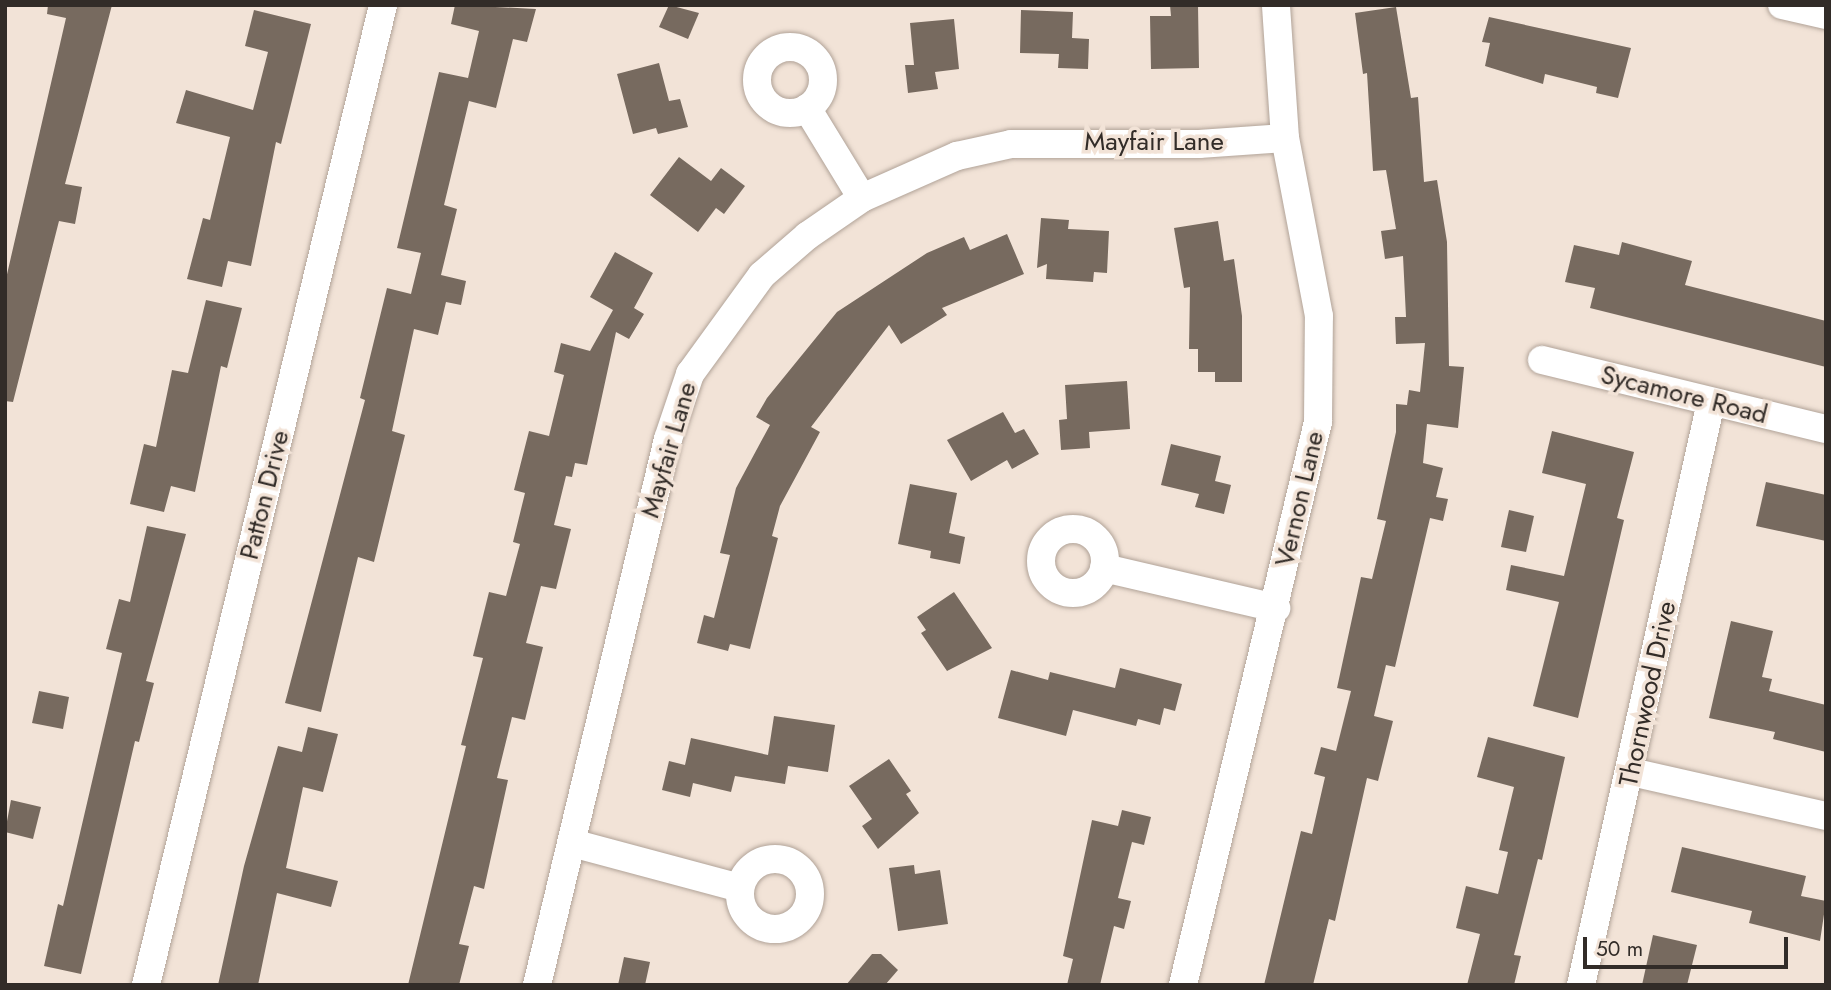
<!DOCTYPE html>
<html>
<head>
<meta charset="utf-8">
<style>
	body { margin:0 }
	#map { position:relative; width:1831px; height:990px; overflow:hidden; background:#f2e3d7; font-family:Jost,sans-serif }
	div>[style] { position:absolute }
	.building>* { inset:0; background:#776a5f }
	.roads { filter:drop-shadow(0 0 2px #b1a398) drop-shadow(0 0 2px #b1a398) }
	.street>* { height:28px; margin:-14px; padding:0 14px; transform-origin:14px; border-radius:14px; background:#fff }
	.street>.ring { margin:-14px; padding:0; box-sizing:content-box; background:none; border:28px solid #fff; border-radius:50% }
	span { translate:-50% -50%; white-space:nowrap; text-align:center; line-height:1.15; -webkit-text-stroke:7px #f2e3d7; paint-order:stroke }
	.street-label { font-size:26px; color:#322c28 }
	.frame { position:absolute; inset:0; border:7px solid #322c28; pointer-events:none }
	.scale { position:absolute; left:1583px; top:937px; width:205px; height:32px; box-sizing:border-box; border:4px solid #322c28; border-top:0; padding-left:9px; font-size:21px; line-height:24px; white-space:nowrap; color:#322c28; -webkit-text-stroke:5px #f2e3d7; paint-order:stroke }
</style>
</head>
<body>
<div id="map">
	<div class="building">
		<div style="clip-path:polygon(48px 5px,112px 5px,65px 184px,82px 187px,75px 224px,59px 221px,13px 402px,5px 401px,5px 283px,66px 18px,47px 14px)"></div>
		<div style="clip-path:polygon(455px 5px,536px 9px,527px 42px,513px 39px,496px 108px,469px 101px,444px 205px,457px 209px,441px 275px,466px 281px,461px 305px,446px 302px,438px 335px,414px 329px,392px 431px,405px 435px,374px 562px,358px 557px,321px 712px,285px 703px,365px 400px,360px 398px,387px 288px,411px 294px,421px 253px,397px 248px,439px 72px,468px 78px,479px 31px,451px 24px)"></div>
		<div style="clip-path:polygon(669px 5px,699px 13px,688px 39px,659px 27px)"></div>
		<div style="clip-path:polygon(1170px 5px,1198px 5px,1199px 68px,1151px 69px,1150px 16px,1171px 16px)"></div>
		<div style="clip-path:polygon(1396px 7px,1411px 98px,1418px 97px,1424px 182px,1437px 180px,1447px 242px,1449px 366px,1464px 367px,1458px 428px,1427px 424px,1423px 463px,1443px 468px,1436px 497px,1448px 499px,1443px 521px,1430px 518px,1395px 667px,1386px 665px,1374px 716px,1393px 721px,1378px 781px,1367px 778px,1335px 921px,1329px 919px,1313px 985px,1264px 985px,1301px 831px,1312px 834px,1325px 777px,1314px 774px,1321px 747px,1336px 751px,1351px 691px,1337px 688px,1361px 577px,1372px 579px,1386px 521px,1377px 519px,1396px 432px,1396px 404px,1407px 405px,1409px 390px,1420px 392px,1425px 343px,1396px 344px,1395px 317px,1406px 317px,1403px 256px,1385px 259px,1381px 231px,1396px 229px,1386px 170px,1373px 171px,1367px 73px,1363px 74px,1355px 13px)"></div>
		<div style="clip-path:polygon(254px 10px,311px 24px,281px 144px,276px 142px,251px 266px,228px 261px,222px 287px,187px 279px,203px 218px,210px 220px,230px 137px,176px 123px,186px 90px,253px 110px,268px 52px,245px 46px)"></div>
		<div style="clip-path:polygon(1021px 10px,1073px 12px,1072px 38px,1089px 39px,1088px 69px,1058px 68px,1059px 54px,1020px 53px)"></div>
		<div style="clip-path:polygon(1489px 17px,1631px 48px,1618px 98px,1596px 93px,1597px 87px,1545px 74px,1543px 84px,1485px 66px,1490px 43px,1482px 42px)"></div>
		<div style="clip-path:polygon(954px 19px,959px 69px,935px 72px,938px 89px,908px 93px,905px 65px,914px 65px,910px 23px)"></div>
		<div style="clip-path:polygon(659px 63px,669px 101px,680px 99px,688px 127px,658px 134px,656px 128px,633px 134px,617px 74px)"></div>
		<div style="clip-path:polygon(679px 157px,711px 181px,721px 168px,745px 186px,724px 214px,716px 208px,698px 232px,650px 195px)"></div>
		<div style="clip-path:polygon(1041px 218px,1069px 220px,1068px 229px,1109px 231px,1107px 273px,1094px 272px,1093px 282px,1046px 279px,1047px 264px,1037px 268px)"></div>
		<div style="clip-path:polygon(1218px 221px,1224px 261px,1234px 259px,1242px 316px,1242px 382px,1215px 382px,1215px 372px,1198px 372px,1198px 349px,1189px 349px,1190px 287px,1184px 288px,1174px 228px)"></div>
		<div style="clip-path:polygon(1007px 234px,1024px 274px,942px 308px,947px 315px,901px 344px,889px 325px,811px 427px,820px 432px,780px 506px,772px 536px,778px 538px,750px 649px,730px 644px,728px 651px,697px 643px,704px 615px,714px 618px,730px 555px,720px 553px,736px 488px,770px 425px,756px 417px,767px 398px,837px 312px,927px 253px,964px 237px,970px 250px)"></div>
		<div style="clip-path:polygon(1622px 242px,1692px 261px,1685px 285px,1826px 321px,1826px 367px,1590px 308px,1595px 288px,1565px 282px,1574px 245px,1619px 255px)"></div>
		<div style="clip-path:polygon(615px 252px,653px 273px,634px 308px,644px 314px,629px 339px,616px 332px,587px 465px,575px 463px,572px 477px,566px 476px,554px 525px,571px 529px,556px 589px,541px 586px,526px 643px,543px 647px,525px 720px,512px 717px,497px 778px,508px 780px,484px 889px,474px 886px,459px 944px,469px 946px,459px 985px,408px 985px,466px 746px,461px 745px,483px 658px,473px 656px,489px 592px,506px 596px,520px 544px,513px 542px,525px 493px,514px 490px,529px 431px,549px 436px,564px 375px,554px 372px,561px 343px,590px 351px,613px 310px,590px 297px)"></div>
		<div style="clip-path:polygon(206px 300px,242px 308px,227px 368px,221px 366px,195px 492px,171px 486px,164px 512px,130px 504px,144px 444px,156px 447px,172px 370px,188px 373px)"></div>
		<div style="clip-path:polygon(1127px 381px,1130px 429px,1089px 432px,1090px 448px,1061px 450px,1059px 420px,1067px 419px,1065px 385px)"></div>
		<div style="clip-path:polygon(1003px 412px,1015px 433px,1024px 429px,1039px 454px,1012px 469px,1007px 460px,971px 481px,947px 440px)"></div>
		<div style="clip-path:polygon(1552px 431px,1634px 452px,1617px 518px,1624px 520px,1578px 718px,1533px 706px,1559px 602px,1506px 590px,1511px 565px,1564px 576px,1586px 484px,1542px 473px)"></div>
		<div style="clip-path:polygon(1171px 444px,1221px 456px,1215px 481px,1231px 485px,1224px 514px,1195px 507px,1199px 494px,1161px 485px)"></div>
		<div style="clip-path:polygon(1766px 482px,1826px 495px,1826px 541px,1756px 526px)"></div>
		<div style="clip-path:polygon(910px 484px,957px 493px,949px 533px,965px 537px,960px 564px,930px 558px,931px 551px,898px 544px)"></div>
		<div style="clip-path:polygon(1509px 510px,1534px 516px,1526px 552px,1501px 547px)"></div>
		<div style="clip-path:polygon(147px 526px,186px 534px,146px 681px,154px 683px,139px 742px,135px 741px,81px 974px,44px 966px,58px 904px,63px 906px,122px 653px,106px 649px,119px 599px,130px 602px)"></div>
		<div style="clip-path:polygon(954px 592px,992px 648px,947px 671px,921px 633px,926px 630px,917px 617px)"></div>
		<div style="clip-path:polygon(1731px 621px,1773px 631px,1762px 677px,1772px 679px,1769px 691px,1826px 705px,1826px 752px,1773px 739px,1775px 732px,1709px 718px)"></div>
		<div style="clip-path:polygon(1120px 668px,1182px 684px,1175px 711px,1164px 708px,1160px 725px,1138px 719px,1136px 726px,1073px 710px,1066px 736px,998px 718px,1011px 670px,1048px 680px,1050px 672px,1115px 688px)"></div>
		<div style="clip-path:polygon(39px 691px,69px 697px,63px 729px,32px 723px)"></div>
		<div style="clip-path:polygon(774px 716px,835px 725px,828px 772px,788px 766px,785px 784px,735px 776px,731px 792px,693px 783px,690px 797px,662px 790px,669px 761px,685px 765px,691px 738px,768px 755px)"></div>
		<div style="clip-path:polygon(308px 727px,338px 734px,323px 792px,303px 787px,286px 868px,338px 881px,331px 907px,277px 893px,258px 985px,218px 985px,244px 866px,278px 746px,302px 752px)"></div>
		<div style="clip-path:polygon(1488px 737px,1565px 757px,1542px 860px,1538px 859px,1514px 955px,1521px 956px,1514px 985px,1467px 985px,1480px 934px,1456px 928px,1466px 886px,1498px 894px,1508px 852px,1499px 850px,1514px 787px,1477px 777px)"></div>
		<div style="clip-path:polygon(889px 759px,911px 791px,906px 794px,919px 813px,878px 849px,862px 826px,872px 819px,849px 786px)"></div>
		<div style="clip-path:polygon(11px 800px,41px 807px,33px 839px,5px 832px)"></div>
		<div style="clip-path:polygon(1122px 810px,1151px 817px,1144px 845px,1132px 842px,1118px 898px,1131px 901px,1124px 929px,1114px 926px,1100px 985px,1067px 985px,1073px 959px,1063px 956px,1092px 820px,1118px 826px)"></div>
		<div style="clip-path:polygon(1682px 847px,1806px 876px,1801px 896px,1826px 901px,1820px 941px,1749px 923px,1752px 911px,1671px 892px)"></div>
		<div style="clip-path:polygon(914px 865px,915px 874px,940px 870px,948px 924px,898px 931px,889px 868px)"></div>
		<div style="clip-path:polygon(1653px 935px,1697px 945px,1687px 985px,1642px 985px)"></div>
		<div style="clip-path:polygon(872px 954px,881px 954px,898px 970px,885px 985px,846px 985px)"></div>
		<div style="clip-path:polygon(624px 957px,650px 962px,645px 985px,618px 985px)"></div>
	</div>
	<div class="roads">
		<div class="street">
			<div style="left:1782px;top:5px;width:45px;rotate:12.8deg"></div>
			<div class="ring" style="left:757px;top:47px;width:38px;height:38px"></div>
			<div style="left:807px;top:108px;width:105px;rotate:58.6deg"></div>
			<div style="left:1542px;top:360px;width:292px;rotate:13.7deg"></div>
			<div class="ring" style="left:1041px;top:529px;width:36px;height:36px"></div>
			<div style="left:1104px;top:568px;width:177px;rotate:13.1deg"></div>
			<div style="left:1631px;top:772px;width:200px;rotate:12.7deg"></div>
			<div style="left:572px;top:843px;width:174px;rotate:15deg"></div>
			<div class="ring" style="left:740px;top:859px;width:42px;height:42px"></div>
			<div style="left:146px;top:985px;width:1008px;rotate:-76.4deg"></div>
			<div style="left:537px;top:985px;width:561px;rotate:-76.51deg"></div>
			<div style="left:668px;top:439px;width:69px;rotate:-71.3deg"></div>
			<div style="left:690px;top:374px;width:122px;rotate:-54deg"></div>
			<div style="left:762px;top:275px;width:60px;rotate:-40.9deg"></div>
			<div style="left:807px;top:236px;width:67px;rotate:-34.6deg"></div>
			<div style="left:862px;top:198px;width:104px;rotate:-23.9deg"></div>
			<div style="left:957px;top:156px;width:55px;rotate:-12.5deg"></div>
			<div style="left:1011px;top:144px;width:188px"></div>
			<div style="left:1199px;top:144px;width:86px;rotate:-4deg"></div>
			<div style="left:1183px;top:985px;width:579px;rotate:-76.52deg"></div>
			<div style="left:1318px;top:422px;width:106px;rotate:-89.5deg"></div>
			<div style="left:1319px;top:316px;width:181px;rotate:-100.8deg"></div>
			<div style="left:1285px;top:138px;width:133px;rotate:-93.9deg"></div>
			<div style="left:1581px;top:985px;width:597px;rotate:-77.43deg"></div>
		</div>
	</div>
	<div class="street-label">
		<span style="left:1154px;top:142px">Mayfair Lane</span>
		<span style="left:1684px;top:395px;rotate:14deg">Sycamore Road</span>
		<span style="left:669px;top:450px;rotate:-74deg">Mayfair Lane</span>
		<span style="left:265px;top:495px;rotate:-76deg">Patton Drive</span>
		<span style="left:1300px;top:499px;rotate:-77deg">Vernon Lane</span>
		<span style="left:1648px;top:694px;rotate:-78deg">Thornwood Drive</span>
	</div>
	<div class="frame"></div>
	<div class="scale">50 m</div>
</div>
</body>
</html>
